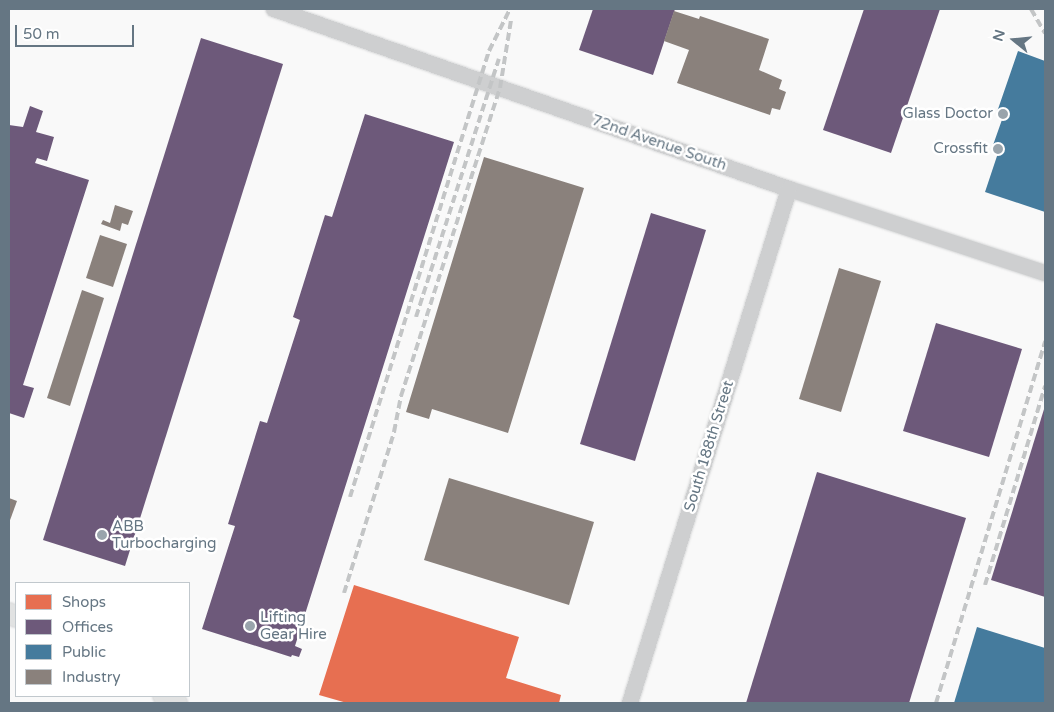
<!DOCTYPE html>
<html>
<head>
<meta charset="utf-8">
<style>
	body { margin:0 }
	#map { position:relative; width:1054px; height:712px; overflow:hidden; background:#f9f9f9; font-family:"Varela Round",sans-serif }
	div>[style] { position:absolute }
	.shops>* { inset:0; background:#e76f51 }
	.offices>* { inset:0; background:#6d597a }
	.public>* { inset:0; background:#457b9d }
	.industry>* { inset:0; background:#8a817c }
	.roads { filter:drop-shadow(0 0 1px #d5d6d7) drop-shadow(0 0 1px #d5d6d7) }
	.minor>* { height:16px; margin:-8px; padding:0 8px; transform-origin:8px; border-radius:8px; background:#cecfd0 }
	.major>* { height:20px; margin:-10px; padding:0 10px; transform-origin:10px; border-radius:10px; background:#e1e2e2 }
	.rail>* { height:4px; margin-top:-2px; transform-origin:0; background:repeating-linear-gradient(90deg,#c3c5c6 0 8px,transparent 0 12px) }
	.dots>* { width:14px; height:14px; translate:-50% -50%; box-sizing:border-box; border:2px solid #fff; border-radius:50% }
	span { translate:-50% -50%; white-space:nowrap; text-align:center; line-height:1.15; -webkit-text-stroke:5px #fff; paint-order:stroke }
	.poi-label { font-size:15px; color:#657683 }
	.right { translate:-100% -50%; text-align:right }
	.left { translate:0 -50%; text-align:left }
	.street-label { font-size:15px; color:#657683 }
	.frame { position:absolute; inset:0; border:10px solid #657683; pointer-events:none }
	.legend { position:absolute; left:15px; top:582px; width:175px; height:115px; box-sizing:border-box; background:#fff; border:1px solid #c1c8cd; margin:0; padding:6px 9px; list-style:none; font-size:15px; color:#657683 }
	.legend li { display:flex; align-items:center; gap:10px; height:25px }
	.legend b { width:25px; border:1px solid #c1c8cd }
	.north { position:absolute; left:989px; top:15px; width:50px; height:50px; -webkit-text-stroke:4px #fff; paint-order:stroke; rotate:287deg; font-size:14px; font-weight:700; line-height:20px; text-align:center; color:#657683 }
	.north::after { content:''; display:block; margin:auto; width:18px; height:22px; background:#657683; clip-path:polygon(50% 0,100% 100%,50% 72%,0 100%) }
	.scale { position:absolute; left:15px; top:25px; width:119px; height:22px; box-sizing:border-box; border:2px solid #657683; border-top:0; padding-left:6px; font-size:15px; line-height:18px; white-space:nowrap; color:#657683; -webkit-text-stroke:4px #fff; paint-order:stroke }
</style>
</head>
<body>
<div id="map">
	<div class="shops">
		<div style="clip-path:polygon(354px 585px,519px 637px,506px 678px,561px 695px,559px 703px,347px 703px,319px 695px)"></div>
	</div>
	<div class="offices">
		<div style="clip-path:polygon(593px 9px,675px 9px,653px 75px,579px 50px)"></div>
		<div style="clip-path:polygon(864px 9px,940px 9px,891px 153px,823px 130px)"></div>
		<div style="clip-path:polygon(201px 38px,283px 64px,125px 566px,43px 540px)"></div>
		<div style="clip-path:polygon(30px 106px,43px 111px,36px 132px,54px 137px,47px 161px,37px 158px,35px 163px,89px 180px,23px 385px,34px 388px,24px 418px,9px 413px,9px 125px,23px 127px)"></div>
		<div style="clip-path:polygon(365px 114px,454px 142px,295px 646px,302px 649px,299px 657px,292px 655px,291px 657px,202px 629px,235px 526px,228px 524px,260px 421px,267px 423px,300px 320px,293px 317px,325px 215px,332px 217px)"></div>
		<div style="clip-path:polygon(651px 213px,706px 230px,635px 461px,580px 444px)"></div>
		<div style="clip-path:polygon(936px 323px,1022px 349px,989px 457px,903px 431px)"></div>
		<div style="clip-path:polygon(1045px 406px,1045px 597px,991px 580px)"></div>
		<div style="clip-path:polygon(817px 472px,966px 518px,909px 703px,746px 703px)"></div>
	</div>
	<div class="public">
		<div style="clip-path:polygon(1018px 51px,1045px 61px,1045px 212px,985px 192px,999px 150px,992px 148px,1004px 114px,997px 112px)"></div>
		<div style="clip-path:polygon(977px 627px,1045px 648px,1045px 703px,954px 703px)"></div>
	</div>
	<div class="industry">
		<div style="clip-path:polygon(674px 11px,699px 19px,700px 16px,769px 39px,759px 70px,782px 80px,779px 89px,786px 92px,780px 110px,772px 108px,770px 115px,677px 83px,689px 50px,664px 41px)"></div>
		<div style="clip-path:polygon(484px 157px,584px 188px,508px 433px,432px 409px,429px 419px,406px 412px)"></div>
		<div style="clip-path:polygon(115px 205px,133px 211px,128px 225px,122px 223px,120px 231px,101px 224px,103px 220px,110px 223px)"></div>
		<div style="clip-path:polygon(100px 235px,127px 244px,113px 287px,86px 278px)"></div>
		<div style="clip-path:polygon(839px 268px,881px 281px,841px 412px,799px 399px)"></div>
		<div style="clip-path:polygon(82px 290px,104px 298px,70px 406px,47px 398px)"></div>
		<div style="clip-path:polygon(449px 478px,594px 522px,569px 605px,424px 560px)"></div>
		<div style="clip-path:polygon(9px 498px,17px 501px,9px 523px)"></div>
	</div>
	<div class="roads">
		<div class="minor">
			<div style="left:274px;top:9px;width:546px;rotate:19.27deg"></div>
			<div style="left:789px;top:189px;width:269px;rotate:18.2deg"></div>
			<div style="left:630px;top:703px;width:538px;rotate:-72.81deg"></div>
		</div>
		<div class="major">
			<div style="left:9px;top:613px;width:8px;rotate:30deg"></div>
			<div style="left:163px;top:696px;width:16px;rotate:27deg"></div>
		</div>
	</div>
	<div class="rail">
		<div style="left:1031px;top:9px;width:28px;rotate:60deg"></div>
		<div style="left:416px;top:317px;width:271px;rotate:-72.2deg"></div>
		<div style="left:350px;top:497px;width:467px;rotate:-72.7deg"></div>
		<div style="left:489px;top:51px;width:47px;rotate:-63.4deg"></div>
		<div style="left:985px;top:585px;width:208px;rotate:-73.2deg"></div>
		<div style="left:344px;top:593px;width:169px;rotate:-72.7deg"></div>
		<div style="left:394px;top:432px;width:37px;rotate:-79deg"></div>
		<div style="left:401px;top:396px;width:324px;rotate:-72.2deg"></div>
		<div style="left:500px;top:88px;width:69px;rotate:-80.8deg"></div>
		<div style="left:936px;top:703px;width:378px;rotate:-73.2deg"></div>
	</div>
	<div class="dots">
		<div style="left:1003px;top:114px;background:#99a4ac"></div>
		<div style="left:998px;top:149px;background:#99a4ac"></div>
		<div style="left:102px;top:535px;background:#99a4ac"></div>
		<div style="left:250px;top:626px;background:#99a4ac"></div>
	</div>
	<div class="poi-label">
		<span class="right" style="left:993px;top:114px">Glass Doctor</span>
		<span class="right" style="left:988px;top:149px">Crossfit</span>
		<span class="left" style="left:112px;top:535px">ABB<br>Turbocharging</span>
		<span class="left" style="left:260px;top:626px">Lifting<br>Gear Hire</span>
	</div>
	<div class="street-label">
		<span style="left:659px;top:143px;rotate:19deg">72nd Avenue South</span>
		<span style="left:709px;top:446px;rotate:-73deg">South 188th Street</span>
	</div>
	<div class="frame"></div>
	<ul class="legend">
	<li><b style="height:14px;background:#e76f51"></b>Shops</li>
	<li><b style="height:14px;background:#6d597a"></b>Offices</li>
	<li><b style="height:14px;background:#457b9d"></b>Public</li>
	<li><b style="height:14px;background:#8a817c"></b>Industry</li>
	</ul>
	<div class="north">N</div>
	<div class="scale">50 m</div>
</div>
</body>
</html>
